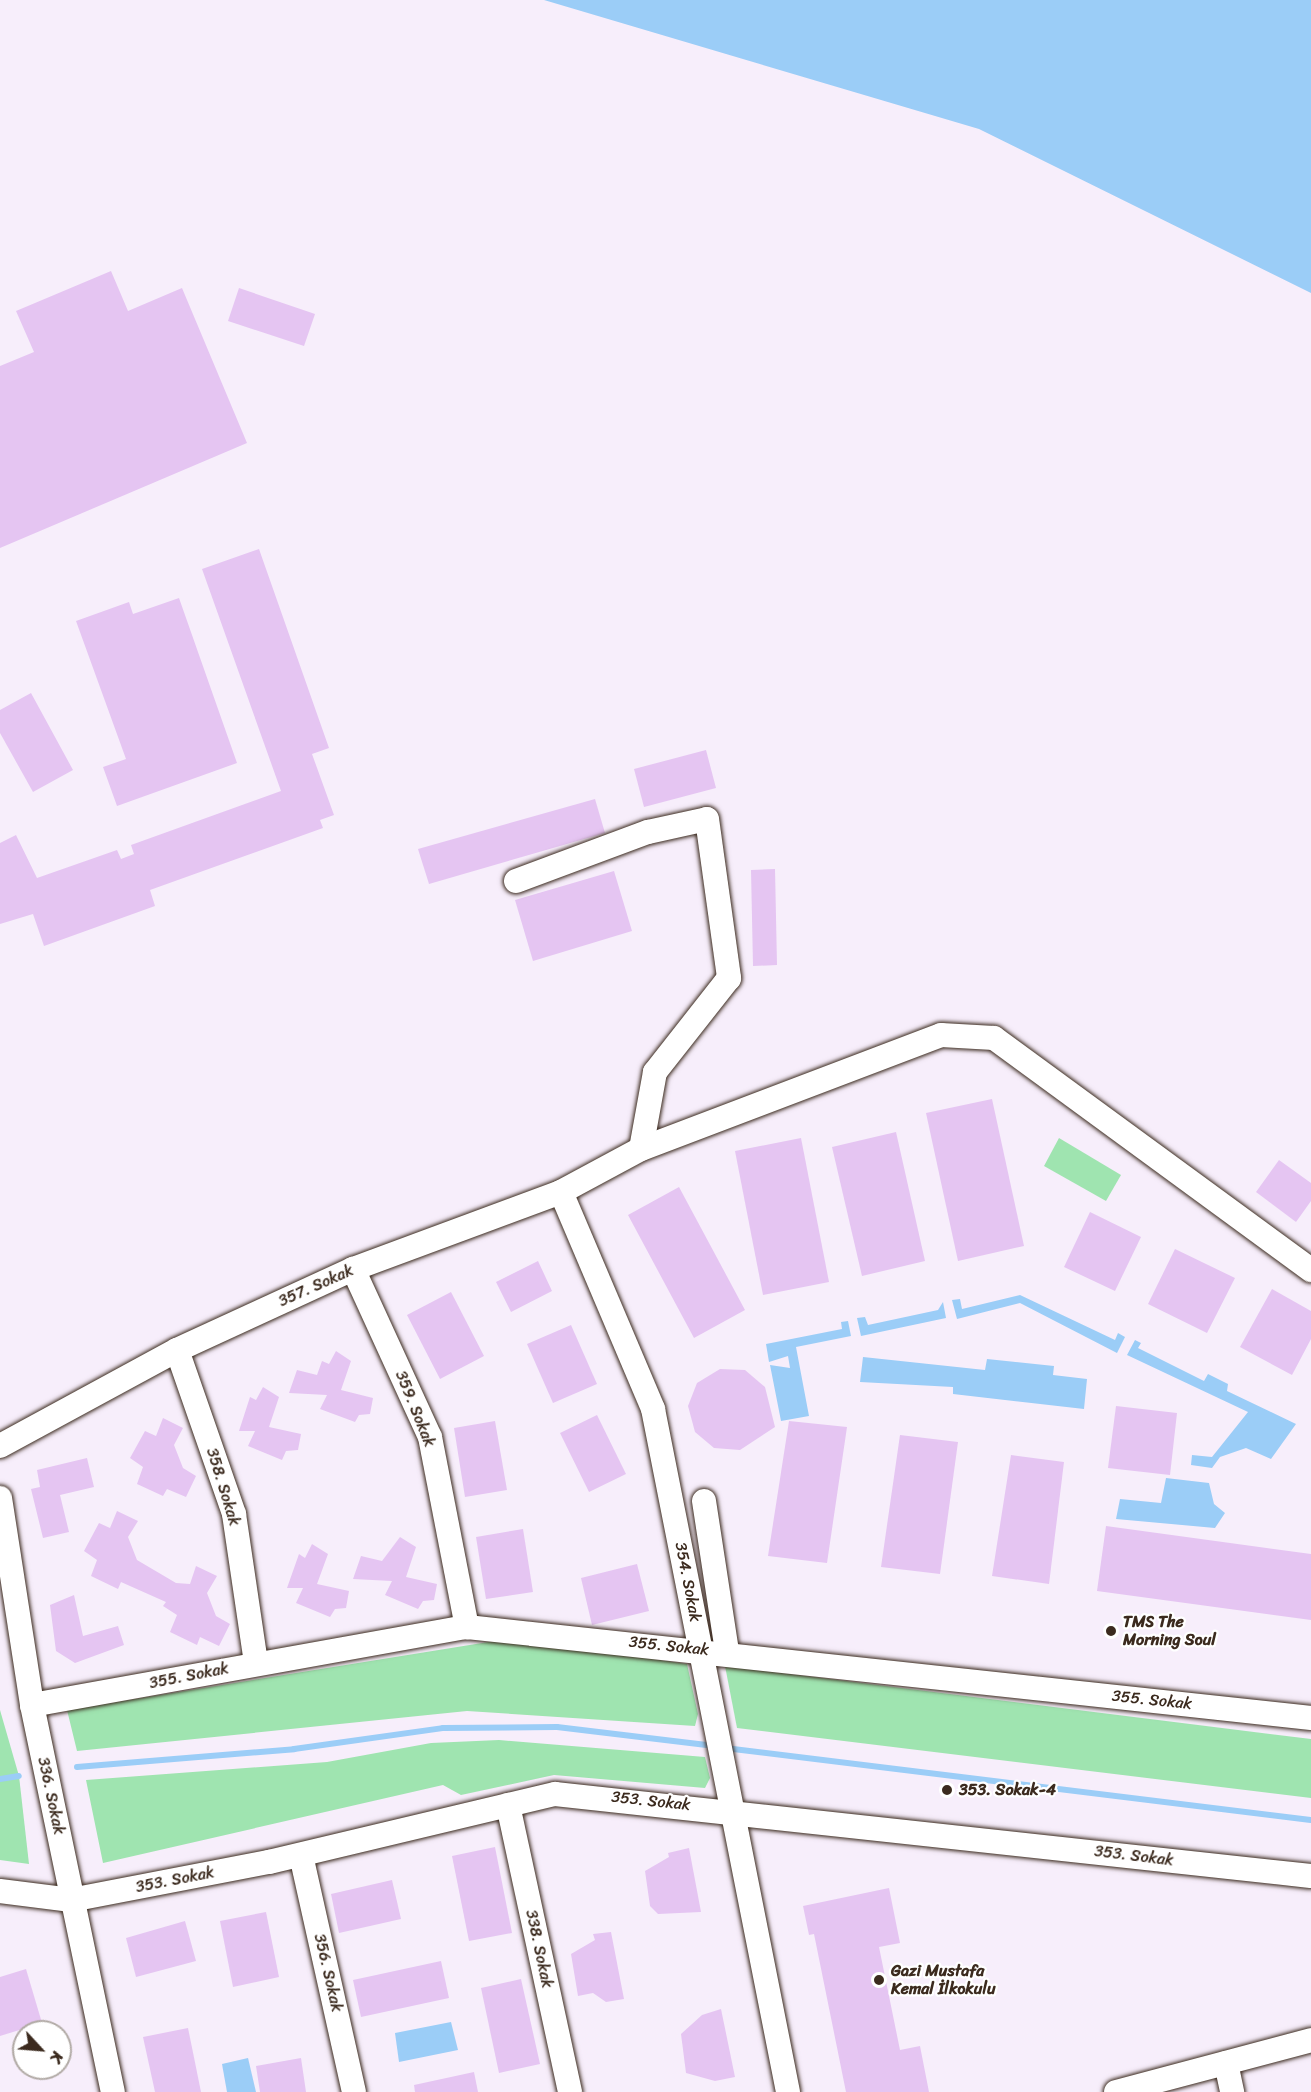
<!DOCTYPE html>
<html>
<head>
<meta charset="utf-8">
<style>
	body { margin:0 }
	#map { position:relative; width:1311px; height:2092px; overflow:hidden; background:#f7eefb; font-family:Sriracha,sans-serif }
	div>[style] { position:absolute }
	.green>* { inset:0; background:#9fe4b0 }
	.water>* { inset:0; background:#9bcdf7 }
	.stream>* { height:6px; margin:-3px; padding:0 3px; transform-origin:3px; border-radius:3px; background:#9bcdf7 }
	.building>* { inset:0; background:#e5c5f2 }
	.roads { filter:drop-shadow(0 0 2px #3b2a1e) drop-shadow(0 0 2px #3b2a1e) }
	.minor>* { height:24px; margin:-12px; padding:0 12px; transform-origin:12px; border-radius:12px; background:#fff }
	.dots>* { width:16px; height:16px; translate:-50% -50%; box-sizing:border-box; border:3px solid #fff; border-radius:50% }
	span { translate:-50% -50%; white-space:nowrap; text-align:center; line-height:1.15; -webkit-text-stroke:4.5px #fff; paint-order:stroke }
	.street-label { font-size:16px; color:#3b2a1e }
	.poi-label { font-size:16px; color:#3b2a1e; font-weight:700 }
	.left { translate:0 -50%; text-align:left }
	.north { position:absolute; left:12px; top:2020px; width:60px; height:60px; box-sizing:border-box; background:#fff; border:2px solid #b1aaa5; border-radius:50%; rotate:116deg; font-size:16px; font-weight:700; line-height:24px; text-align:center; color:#3b2a1e }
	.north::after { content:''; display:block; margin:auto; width:21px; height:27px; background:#3b2a1e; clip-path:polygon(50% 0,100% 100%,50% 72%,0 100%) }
</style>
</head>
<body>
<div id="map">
	<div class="green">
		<div style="clip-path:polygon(1059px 1138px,1121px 1175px,1106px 1201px,1044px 1166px)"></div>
		<div style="clip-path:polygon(513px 1638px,687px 1664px,698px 1714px,695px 1726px,467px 1711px,77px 1751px,67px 1710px)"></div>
		<div style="clip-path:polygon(725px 1666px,1311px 1739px,1311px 1798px,737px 1728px)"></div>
		<div style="clip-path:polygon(0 1710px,19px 1776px,29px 1864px,0 1860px)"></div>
		<div style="clip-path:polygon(499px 1740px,705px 1757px,710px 1778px,705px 1788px,554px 1775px,461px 1795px,443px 1785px,103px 1863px,86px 1780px,327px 1762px,431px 1743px)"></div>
	</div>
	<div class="water">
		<div style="clip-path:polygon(544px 0,1311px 0,1311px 293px,979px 129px)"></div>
		<div style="clip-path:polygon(1020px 1295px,1115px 1340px,1118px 1333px,1125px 1337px,1117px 1353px,1020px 1303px,957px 1319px,952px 1300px,960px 1299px,962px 1309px)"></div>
		<div style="clip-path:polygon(943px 1302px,946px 1318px,861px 1336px,857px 1318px,865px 1317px,868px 1325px,938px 1310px)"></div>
		<div style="clip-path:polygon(848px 1321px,851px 1336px,796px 1347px,809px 1416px,781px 1421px,770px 1365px,790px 1368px,788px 1356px,769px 1362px,766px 1344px,842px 1329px,841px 1322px)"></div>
		<div style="clip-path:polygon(1135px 1340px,1141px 1343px,1138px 1348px,1204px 1381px,1208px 1374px,1228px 1384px,1227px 1391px,1296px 1424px,1271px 1459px,1246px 1448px,1220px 1457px,1212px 1468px,1191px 1465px,1192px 1455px,1212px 1457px,1248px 1412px,1127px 1355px)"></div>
		<div style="clip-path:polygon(863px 1357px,985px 1370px,987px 1359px,1054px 1366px,1053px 1375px,1087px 1379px,1084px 1409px,953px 1394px,953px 1387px,860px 1382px)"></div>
		<div style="clip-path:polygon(1166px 1478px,1209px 1483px,1214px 1504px,1225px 1513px,1215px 1528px,1116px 1519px,1120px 1499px,1161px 1503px)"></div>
		<div style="clip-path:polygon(451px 2022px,458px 2050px,399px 2062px,395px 2033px)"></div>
		<div style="clip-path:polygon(248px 2058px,256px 2092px,227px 2092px,222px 2064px)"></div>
	</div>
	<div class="stream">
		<div style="left:725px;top:1748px;width:590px;rotate:7deg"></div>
		<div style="left:77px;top:1767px;width:218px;rotate:-4.7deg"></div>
		<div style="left:294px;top:1749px;width:150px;rotate:-8deg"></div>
		<div style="left:443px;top:1728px;width:114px;rotate:-0.5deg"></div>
		<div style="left:557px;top:1727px;width:159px;rotate:6.9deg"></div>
		<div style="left:0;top:1779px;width:19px;rotate:-9deg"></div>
	</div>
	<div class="building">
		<div style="clip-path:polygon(111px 271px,128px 311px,182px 288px,247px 443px,0 548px,0 366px,34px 352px,16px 311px)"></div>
		<div style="clip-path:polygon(239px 288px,315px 314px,304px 346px,228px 321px)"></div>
		<div style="clip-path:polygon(259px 549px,329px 748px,312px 754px,334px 815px,320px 820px,323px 828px,150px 890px,155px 906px,44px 946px,33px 914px,0 924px,0 843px,16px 835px,37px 878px,117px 850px,121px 859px,134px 854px,131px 845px,281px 791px,202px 569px)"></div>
		<div style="clip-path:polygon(179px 598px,237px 763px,117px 806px,103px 767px,126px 759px,76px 621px,129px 602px,133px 614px)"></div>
		<div style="clip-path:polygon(31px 693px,73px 770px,33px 792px,0 733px,0 710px)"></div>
		<div style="clip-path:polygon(706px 750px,716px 788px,644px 807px,634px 769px)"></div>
		<div style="clip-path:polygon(595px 799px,605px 833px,429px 884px,418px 849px)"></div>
		<div style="clip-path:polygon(775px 869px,777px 965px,753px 966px,751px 870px)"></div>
		<div style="clip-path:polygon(614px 871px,632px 931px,533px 961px,515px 900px)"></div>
		<div style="clip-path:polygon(992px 1099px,1024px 1246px,958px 1261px,926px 1113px)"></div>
		<div style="clip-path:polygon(896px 1132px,925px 1261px,862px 1276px,832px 1147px)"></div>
		<div style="clip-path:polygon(801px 1138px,829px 1282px,763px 1295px,735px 1151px)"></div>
		<div style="clip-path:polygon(1279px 1160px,1311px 1183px,1311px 1201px,1296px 1222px,1256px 1192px)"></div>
		<div style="clip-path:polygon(679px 1187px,745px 1310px,694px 1338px,628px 1215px)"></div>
		<div style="clip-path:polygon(1090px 1212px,1141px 1237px,1115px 1291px,1064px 1267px)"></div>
		<div style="clip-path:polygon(1175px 1249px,1235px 1278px,1207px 1333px,1148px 1304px)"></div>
		<div style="clip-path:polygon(538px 1261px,552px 1291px,511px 1312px,496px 1282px)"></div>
		<div style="clip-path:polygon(1272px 1289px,1311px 1311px,1311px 1339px,1292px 1375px,1240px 1347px)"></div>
		<div style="clip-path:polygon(451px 1292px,484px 1356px,440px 1379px,407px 1315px)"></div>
		<div style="clip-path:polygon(571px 1325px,597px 1384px,553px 1403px,527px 1344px)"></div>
		<div style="clip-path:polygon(336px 1351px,351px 1361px,341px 1390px,373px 1398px,370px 1414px,359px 1415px,355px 1422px,320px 1409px,327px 1395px,289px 1393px,297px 1370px,317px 1375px,322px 1361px,329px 1364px)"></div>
		<div style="clip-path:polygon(720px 1369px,745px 1370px,765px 1387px,775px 1427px,740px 1450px,714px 1448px,695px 1432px,688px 1406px,697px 1383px)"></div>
		<div style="clip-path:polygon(263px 1387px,279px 1397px,269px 1427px,301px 1434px,298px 1450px,286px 1451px,282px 1460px,248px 1446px,255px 1431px,239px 1431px,250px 1397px,256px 1400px)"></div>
		<div style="clip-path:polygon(1116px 1406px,1177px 1413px,1170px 1475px,1108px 1468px)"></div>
		<div style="clip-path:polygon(597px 1415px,626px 1474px,589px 1492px,560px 1433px)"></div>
		<div style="clip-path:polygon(163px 1418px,183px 1428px,174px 1445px,183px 1468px,196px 1476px,186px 1497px,167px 1489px,163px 1496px,137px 1484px,143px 1467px,130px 1458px,145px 1431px,156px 1436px)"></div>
		<div style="clip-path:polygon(495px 1421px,507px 1490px,465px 1497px,454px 1428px)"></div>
		<div style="clip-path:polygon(789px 1421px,847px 1427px,827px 1563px,768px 1556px)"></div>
		<div style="clip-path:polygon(900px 1435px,958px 1442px,940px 1574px,881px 1567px)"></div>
		<div style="clip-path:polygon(1011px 1455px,1064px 1462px,1049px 1584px,992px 1576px)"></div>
		<div style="clip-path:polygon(87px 1458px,94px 1487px,60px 1495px,69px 1532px,43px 1538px,31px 1489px,40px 1487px,37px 1470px)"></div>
		<div style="clip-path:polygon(117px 1511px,138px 1521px,128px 1537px,137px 1560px,176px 1583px,190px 1584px,196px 1566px,217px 1576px,207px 1593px,216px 1616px,230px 1624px,219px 1646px,200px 1637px,197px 1645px,170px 1632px,177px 1615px,163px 1606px,166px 1602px,121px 1582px,118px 1589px,91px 1576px,97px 1560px,84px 1551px,99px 1523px,110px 1528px)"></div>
		<div style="clip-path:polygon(1106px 1526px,1311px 1554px,1311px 1620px,1097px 1591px)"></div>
		<div style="clip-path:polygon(523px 1529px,533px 1592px,486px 1599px,476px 1537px)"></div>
		<div style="clip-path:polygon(400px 1537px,416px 1547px,406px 1577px,437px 1584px,434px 1600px,423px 1601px,418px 1609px,385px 1595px,392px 1581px,353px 1579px,361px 1556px,382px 1561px)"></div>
		<div style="clip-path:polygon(312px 1544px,328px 1554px,317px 1584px,349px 1591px,346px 1608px,335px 1609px,330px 1617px,296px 1603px,303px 1588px,287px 1588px,299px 1554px,305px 1558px)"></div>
		<div style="clip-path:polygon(637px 1564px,649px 1611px,592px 1625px,581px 1578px)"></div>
		<div style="clip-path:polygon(74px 1595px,83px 1636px,118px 1626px,124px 1645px,75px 1663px,56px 1651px,50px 1605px)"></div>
		<div style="clip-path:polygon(495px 1847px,512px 1933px,469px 1941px,452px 1856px)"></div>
		<div style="clip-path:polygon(689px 1848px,701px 1912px,658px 1914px,650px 1906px,645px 1871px,669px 1857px,668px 1853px)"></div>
		<div style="clip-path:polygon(392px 1880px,401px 1919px,339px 1933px,331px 1894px)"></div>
		<div style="clip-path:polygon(889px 1888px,900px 1943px,879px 1947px,900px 2050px,920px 2046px,929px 2092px,846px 2092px,814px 1934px,809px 1935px,803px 1906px)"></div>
		<div style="clip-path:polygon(266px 1912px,279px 1977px,233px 1987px,220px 1921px)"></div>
		<div style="clip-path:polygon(185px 1921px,196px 1961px,136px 1977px,126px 1938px)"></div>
		<div style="clip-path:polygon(611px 1932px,624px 1999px,606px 2002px,593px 1993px,578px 1996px,571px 1954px,595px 1940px,593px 1934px)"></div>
		<div style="clip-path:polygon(441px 1961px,449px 1998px,361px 2017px,353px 1980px)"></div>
		<div style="clip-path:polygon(26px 1969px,42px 2023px,0 2036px,0 1977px)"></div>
		<div style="clip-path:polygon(521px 1979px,540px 2064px,499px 2073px,481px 1988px)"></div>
		<div style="clip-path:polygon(721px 2009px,735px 2077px,715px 2081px,686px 2073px,681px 2034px,702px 2015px)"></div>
		<div style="clip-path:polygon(188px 2028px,201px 2092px,155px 2092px,143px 2037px)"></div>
		<div style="clip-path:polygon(301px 2058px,306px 2092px,260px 2092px,256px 2066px)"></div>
		<div style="clip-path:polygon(474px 2072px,478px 2092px,415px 2092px,414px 2085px)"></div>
	</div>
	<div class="roads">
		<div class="minor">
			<div style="left:516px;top:881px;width:141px;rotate:-20.4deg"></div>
			<div style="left:648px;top:832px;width:60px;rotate:-12.4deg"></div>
			<div style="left:707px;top:819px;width:161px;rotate:82.1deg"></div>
			<div style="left:729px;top:978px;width:120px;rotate:128.2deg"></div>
			<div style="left:655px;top:1072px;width:78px;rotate:100.3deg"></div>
			<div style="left:561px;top:1192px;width:236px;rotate:67deg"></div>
			<div style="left:653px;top:1409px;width:696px;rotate:78.82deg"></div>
			<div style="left:353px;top:1269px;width:185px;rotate:65.4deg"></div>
			<div style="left:430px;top:1437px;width:194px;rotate:79deg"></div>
			<div style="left:177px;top:1350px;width:174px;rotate:70.8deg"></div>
			<div style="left:234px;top:1514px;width:151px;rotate:81.6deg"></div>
			<div style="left:0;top:1446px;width:201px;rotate:-28.5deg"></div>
			<div style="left:177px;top:1350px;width:194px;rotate:-24.7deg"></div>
			<div style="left:353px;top:1269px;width:222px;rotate:-20.3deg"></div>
			<div style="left:561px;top:1192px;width:91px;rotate:-28.3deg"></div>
			<div style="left:641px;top:1149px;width:321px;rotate:-20.8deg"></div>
			<div style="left:941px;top:1035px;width:53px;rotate:3.2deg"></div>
			<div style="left:994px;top:1038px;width:393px;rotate:36.2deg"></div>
			<div style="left:0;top:1498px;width:209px;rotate:81.2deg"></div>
			<div style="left:32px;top:1705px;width:395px;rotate:78.2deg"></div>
			<div style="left:704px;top:1501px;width:153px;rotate:81.3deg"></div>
			<div style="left:32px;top:1705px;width:442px;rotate:-10.2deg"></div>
			<div style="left:467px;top:1627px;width:849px;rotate:6.15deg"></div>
			<div style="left:508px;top:1805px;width:294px;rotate:77.8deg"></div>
			<div style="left:301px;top:1855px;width:243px;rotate:77.4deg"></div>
			<div style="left:0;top:1891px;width:72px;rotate:7.2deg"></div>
			<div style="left:71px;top:1900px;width:202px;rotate:-10.9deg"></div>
			<div style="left:269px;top:1862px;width:294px;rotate:-13.4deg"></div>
			<div style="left:555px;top:1794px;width:760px;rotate:6.19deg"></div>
			<div style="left:1226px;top:2063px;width:30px;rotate:78deg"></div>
			<div style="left:1116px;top:2092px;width:202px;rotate:-14.9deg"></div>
		</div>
	</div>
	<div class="dots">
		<div style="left:1111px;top:1631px;background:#3b2a1e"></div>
		<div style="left:947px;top:1790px;background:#3b2a1e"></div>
		<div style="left:879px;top:1980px;background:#3b2a1e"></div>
	</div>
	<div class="street-label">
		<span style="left:316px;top:1286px;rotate:-24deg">357. Sokak</span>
		<span style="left:415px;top:1409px;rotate:68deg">359. Sokak</span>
		<span style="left:223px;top:1487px;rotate:73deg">358. Sokak</span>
		<span style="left:688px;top:1582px;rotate:79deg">354. Sokak</span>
		<span style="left:669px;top:1646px;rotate:6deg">355. Sokak</span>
		<span style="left:189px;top:1676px;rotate:-11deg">355. Sokak</span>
		<span style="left:1152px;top:1700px;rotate:6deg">355. Sokak</span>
		<span style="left:51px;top:1796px;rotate:78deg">336. Sokak</span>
		<span style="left:651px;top:1801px;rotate:6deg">353. Sokak</span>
		<span style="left:1134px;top:1856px;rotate:7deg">353. Sokak</span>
		<span style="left:175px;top:1880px;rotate:-11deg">353. Sokak</span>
		<span style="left:539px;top:1949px;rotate:78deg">338. Sokak</span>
		<span style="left:328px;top:1973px;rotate:77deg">356. Sokak</span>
	</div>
	<div class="poi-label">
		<span class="left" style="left:1123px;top:1631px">TMS The<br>Morning Soul</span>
		<span class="left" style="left:959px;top:1790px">353. Sokak-4</span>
		<span class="left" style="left:891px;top:1980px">Gazi Mustafa<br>Kemal İlkokulu</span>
	</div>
	<div class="north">K</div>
</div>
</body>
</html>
